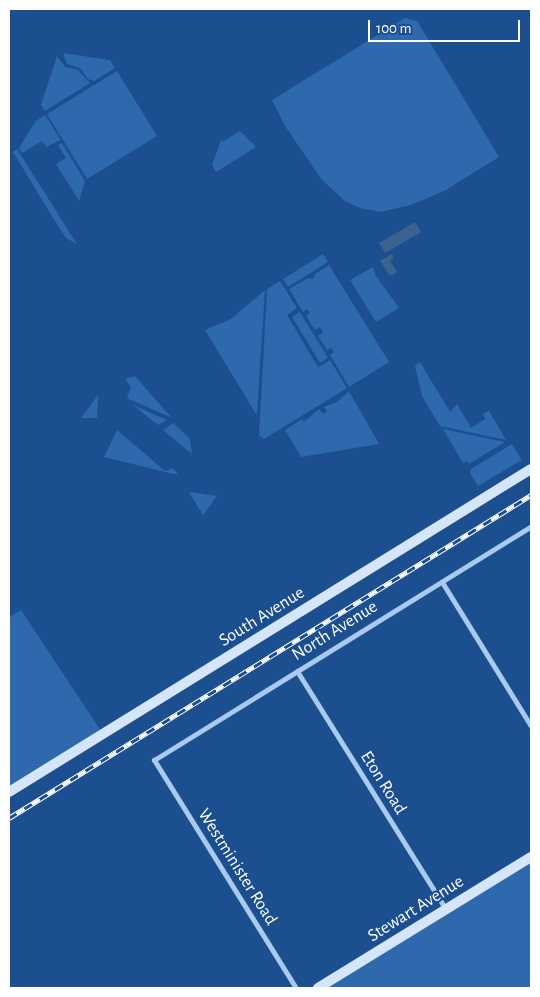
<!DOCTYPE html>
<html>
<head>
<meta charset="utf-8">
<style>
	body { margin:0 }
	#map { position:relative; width:540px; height:997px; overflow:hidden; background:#1b4f8f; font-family:"Alegreya Sans",sans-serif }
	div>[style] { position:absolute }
	.green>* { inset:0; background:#2e69ad }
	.water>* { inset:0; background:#3c6290 }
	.street>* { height:5px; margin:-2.5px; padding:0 2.5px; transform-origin:2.5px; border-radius:2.5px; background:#a9c9ee }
	.secondary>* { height:10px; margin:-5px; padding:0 5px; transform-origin:5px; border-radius:5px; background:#d6e6fa }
	.rail>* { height:5px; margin-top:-2.5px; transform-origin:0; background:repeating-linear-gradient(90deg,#1b4f8f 0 9px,#fff 0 18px); box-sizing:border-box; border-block:1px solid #fff }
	span { translate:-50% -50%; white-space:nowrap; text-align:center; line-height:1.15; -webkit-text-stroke:4px #1b4f8f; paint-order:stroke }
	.street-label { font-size:18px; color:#fff }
	.frame { position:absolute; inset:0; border:10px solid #fff; pointer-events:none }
	.scale { position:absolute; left:368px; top:20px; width:152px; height:22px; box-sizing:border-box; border:2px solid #fff; border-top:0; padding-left:6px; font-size:15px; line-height:18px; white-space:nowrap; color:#fff; -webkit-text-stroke:4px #1b4f8f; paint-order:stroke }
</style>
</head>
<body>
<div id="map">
	<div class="green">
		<div style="clip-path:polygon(405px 18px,417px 21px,499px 157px,444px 191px,411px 205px,381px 212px,360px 208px,345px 201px,322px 180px,285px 126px,272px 100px)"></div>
		<div style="clip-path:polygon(63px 53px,110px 60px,115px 68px,94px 81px,88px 79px,80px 68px,67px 64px)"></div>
		<div style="clip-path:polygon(57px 56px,65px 67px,78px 70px,90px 83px,45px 111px,41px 105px)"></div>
		<div style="clip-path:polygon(117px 71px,157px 136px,87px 179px,47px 114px)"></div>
		<div style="clip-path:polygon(45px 115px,61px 140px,46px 147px,42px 141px,22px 153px,19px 148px,35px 122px)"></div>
		<div style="clip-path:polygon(240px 131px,256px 147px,216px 172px,212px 165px,221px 140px,224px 141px)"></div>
		<div style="clip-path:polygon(62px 143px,85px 181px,79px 201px,56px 164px,66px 158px,58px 145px)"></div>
		<div style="clip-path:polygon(17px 149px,77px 244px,66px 238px,58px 226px,13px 152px)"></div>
		<div style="clip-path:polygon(323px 254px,328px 262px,288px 287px,283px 279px)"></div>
		<div style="clip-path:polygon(329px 265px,389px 362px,349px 387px,330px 355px,334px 352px,331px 348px,327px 350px,318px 336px,323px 332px,320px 327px,315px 330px,306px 316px,310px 313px,307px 309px,303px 312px,289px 289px,308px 278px,313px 279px,315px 274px)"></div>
		<div style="clip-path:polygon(373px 267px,376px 276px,399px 308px,376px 322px,350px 280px)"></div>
		<div style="clip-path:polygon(280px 281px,297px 308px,287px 315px,318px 367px,330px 360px,347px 388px,264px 439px,259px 436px,267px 289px)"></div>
		<div style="clip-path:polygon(265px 290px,257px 413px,256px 414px,205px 330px,231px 319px)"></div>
		<div style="clip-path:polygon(300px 312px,328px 358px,320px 363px,292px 317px)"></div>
		<div style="clip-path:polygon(420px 362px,450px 412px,457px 404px,471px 428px,485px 419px,483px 414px,489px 411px,506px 440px,440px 426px,422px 396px,415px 366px)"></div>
		<div style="clip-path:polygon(135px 376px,162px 407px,172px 418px,127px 398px,131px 387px,125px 379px)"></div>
		<div style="clip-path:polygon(349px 391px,379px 444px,301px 457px,285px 430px,302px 419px,304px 422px,319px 409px,323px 414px,327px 411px,324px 407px,337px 402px)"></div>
		<div style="clip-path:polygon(98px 395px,97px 418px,81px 418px)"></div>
		<div style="clip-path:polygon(133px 405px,167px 420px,158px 425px)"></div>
		<div style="clip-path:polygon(173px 423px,190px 439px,192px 454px,163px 430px)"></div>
		<div style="clip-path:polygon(443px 429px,505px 442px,469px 464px,467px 461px,463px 463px)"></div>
		<div style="clip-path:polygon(117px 430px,165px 471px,173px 468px,178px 475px,104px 457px)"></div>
		<div style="clip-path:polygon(512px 444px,522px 460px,478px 486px,470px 473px,471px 469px)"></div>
		<div style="clip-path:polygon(189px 492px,217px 496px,203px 515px)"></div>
		<div style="clip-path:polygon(21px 610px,103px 734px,9px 791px,9px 617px)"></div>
		<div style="clip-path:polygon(531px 856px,531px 988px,318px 988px)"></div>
	</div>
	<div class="water">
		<div style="clip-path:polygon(415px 222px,421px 232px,385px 253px,379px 243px)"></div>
		<div style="clip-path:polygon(392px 254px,394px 258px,390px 261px,397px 272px,390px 276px,380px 261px)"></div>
	</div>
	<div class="street">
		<div style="left:442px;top:582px;width:169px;rotate:58.3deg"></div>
		<div style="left:297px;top:671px;width:281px;rotate:58deg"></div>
		<div style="left:296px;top:988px;width:269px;rotate:-121.9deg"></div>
		<div style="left:154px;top:760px;width:444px;rotate:-31.8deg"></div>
	</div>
	<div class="secondary">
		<div style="left:9px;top:792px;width:614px;rotate:-31.75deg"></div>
		<div style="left:318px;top:988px;width:250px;rotate:-31.6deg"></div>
	</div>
	<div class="rail">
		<div style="left:9px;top:818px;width:614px;rotate:-31.75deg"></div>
	</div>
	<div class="street-label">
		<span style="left:262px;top:617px;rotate:-32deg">South Avenue</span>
		<span style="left:335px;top:631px;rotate:-32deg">North Avenue</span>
		<span style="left:383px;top:783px;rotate:58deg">Eton Road</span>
		<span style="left:237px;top:867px;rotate:58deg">Westminister Road</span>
		<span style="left:416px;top:909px;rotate:-32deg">Stewart Avenue</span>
	</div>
	<div class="frame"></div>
	<div class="scale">100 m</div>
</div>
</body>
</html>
